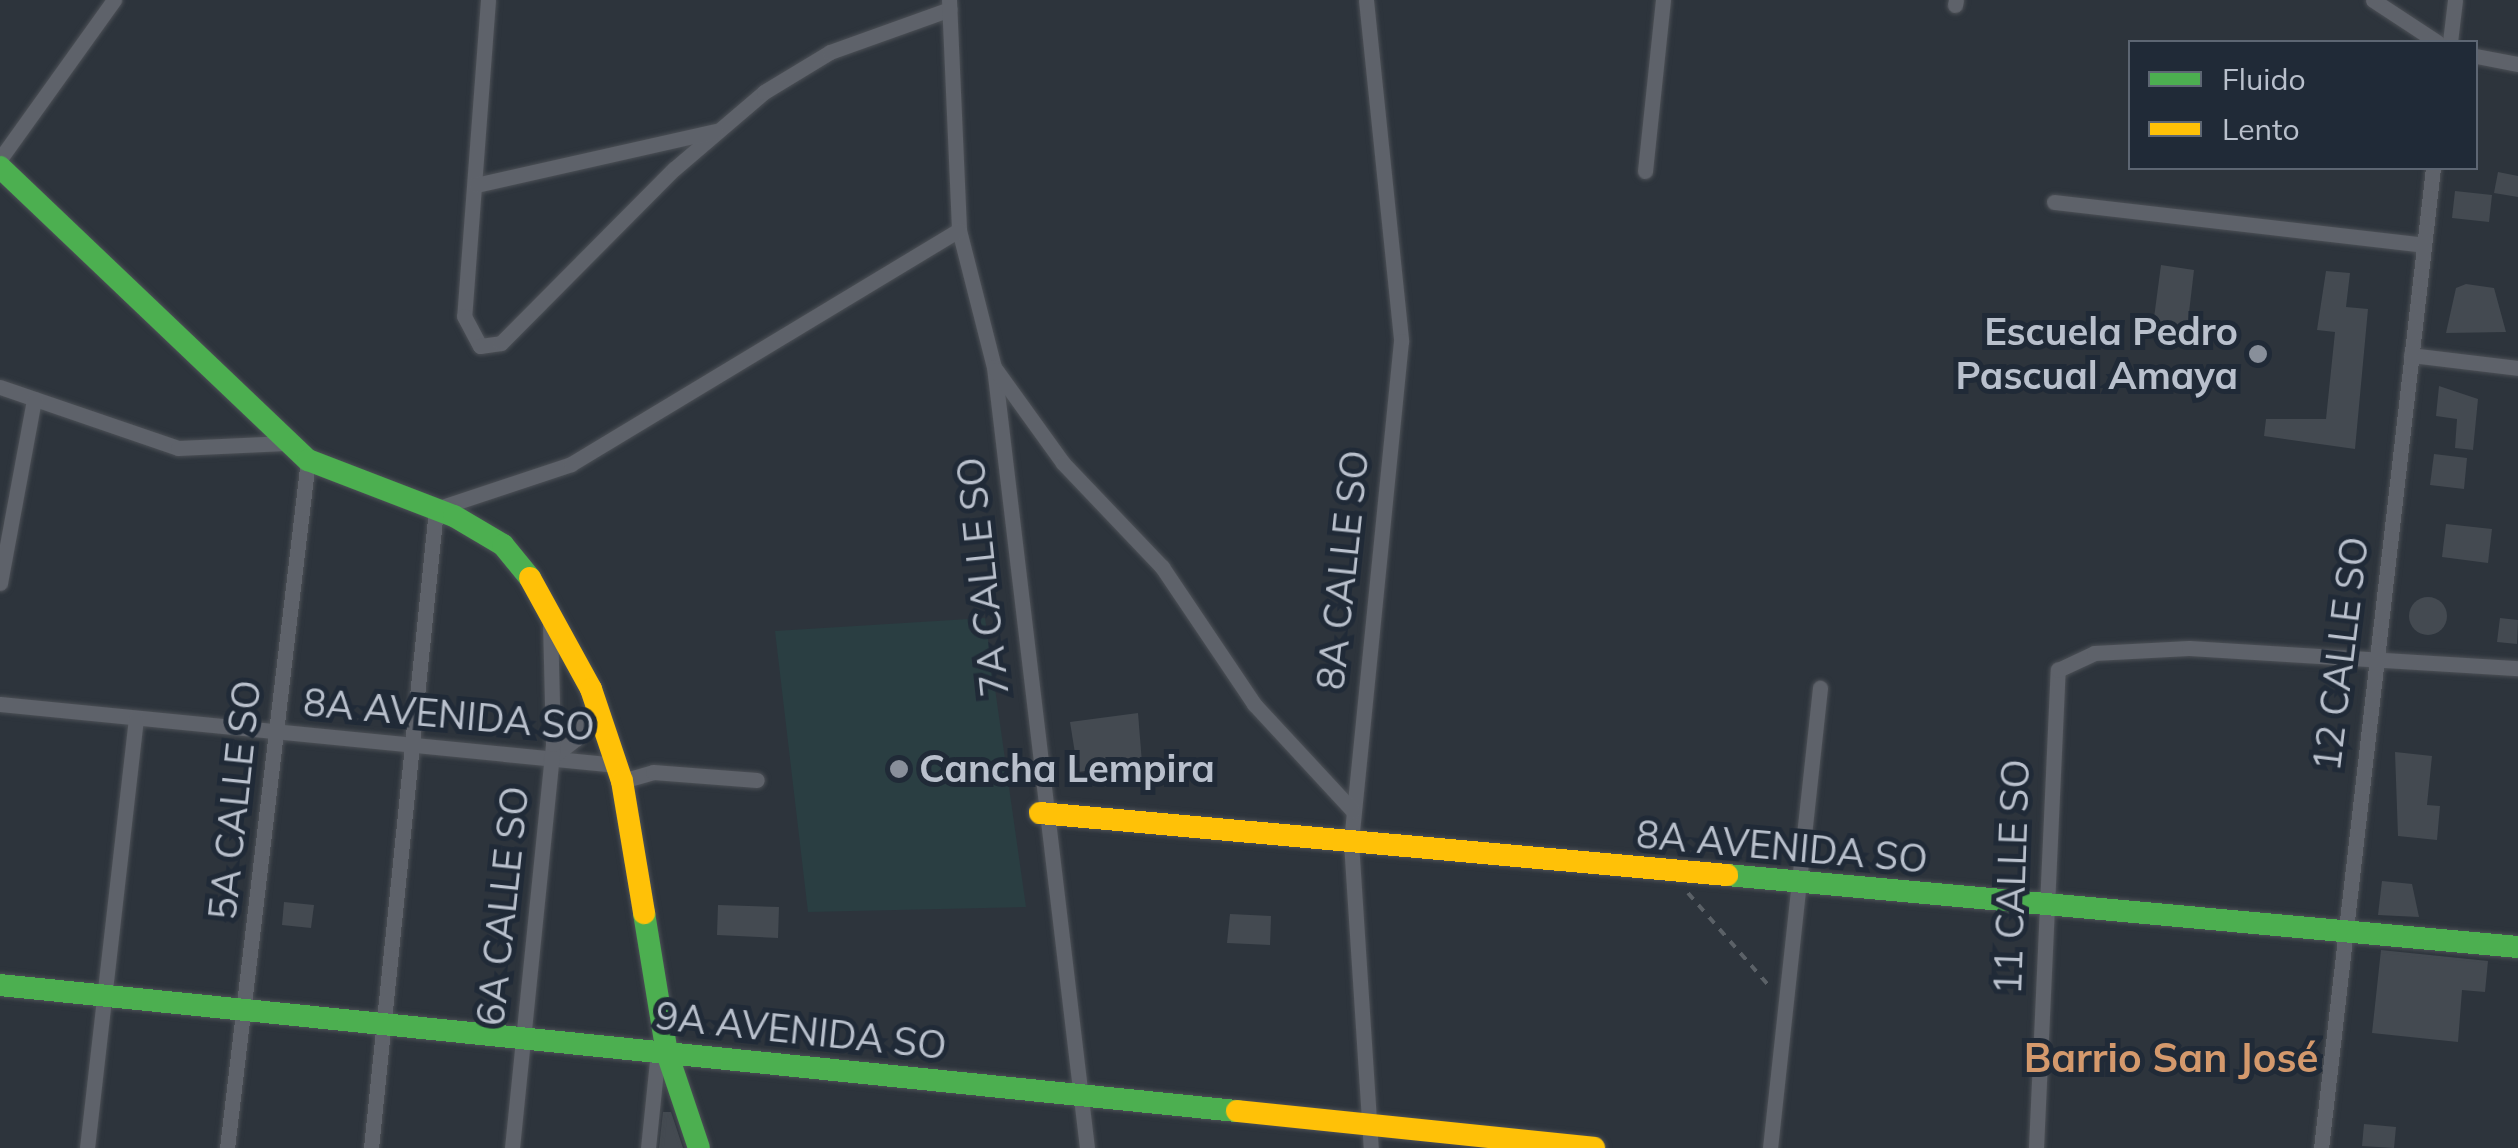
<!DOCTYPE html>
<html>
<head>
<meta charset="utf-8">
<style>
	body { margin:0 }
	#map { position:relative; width:2518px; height:1148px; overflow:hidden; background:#2d343c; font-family:Mulish,sans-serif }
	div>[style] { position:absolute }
	.green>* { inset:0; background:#2a3e42 }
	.building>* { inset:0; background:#444a51 }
	.round { border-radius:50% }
	.path>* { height:4px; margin-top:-2px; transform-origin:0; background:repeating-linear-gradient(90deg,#5b6167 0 8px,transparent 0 16px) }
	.roads { filter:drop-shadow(0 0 2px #4c5056) drop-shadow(0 0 2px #4c5056) }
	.street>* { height:15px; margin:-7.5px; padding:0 7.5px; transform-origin:7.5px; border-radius:7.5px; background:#5e626a }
	.fast>* { height:22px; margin:-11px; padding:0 11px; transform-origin:11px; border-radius:11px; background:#4caf50 }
	.slow>* { height:22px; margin:-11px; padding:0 11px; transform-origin:11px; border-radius:11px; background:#ffc107 }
	.dots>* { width:28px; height:28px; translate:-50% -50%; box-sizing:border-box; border:5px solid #202a37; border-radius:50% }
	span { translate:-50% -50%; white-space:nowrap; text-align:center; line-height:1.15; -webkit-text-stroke:10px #202a37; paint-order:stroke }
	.poi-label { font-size:38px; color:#b9c0cc; font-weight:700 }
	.right { translate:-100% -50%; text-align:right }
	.left { translate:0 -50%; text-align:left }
	.street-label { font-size:38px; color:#b9c0cc }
	.neighbourhood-label { font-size:40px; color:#d4996c; font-weight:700 }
	.legend { position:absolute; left:2128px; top:40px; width:350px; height:130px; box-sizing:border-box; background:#202a37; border:2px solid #5d6673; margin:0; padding:12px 18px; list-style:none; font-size:30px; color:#b9c0cc }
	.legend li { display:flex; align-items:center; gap:20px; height:50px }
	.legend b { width:50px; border:2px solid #5d6673 }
</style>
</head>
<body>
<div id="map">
	<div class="green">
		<div style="clip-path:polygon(985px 618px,1026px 907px,808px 912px,775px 631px)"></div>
	</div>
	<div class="building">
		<div style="clip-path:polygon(2498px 172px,2518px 176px,2518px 197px,2494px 193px)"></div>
		<div style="clip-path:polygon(2455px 191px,2492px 195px,2489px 222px,2452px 218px)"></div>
		<div style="clip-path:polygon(2161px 265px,2194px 270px,2186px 338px,2152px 333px)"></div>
		<div style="clip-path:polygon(2326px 271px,2350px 273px,2346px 307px,2368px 309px,2355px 449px,2264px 436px,2266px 419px,2326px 419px,2335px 332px,2317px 330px)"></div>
		<div style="clip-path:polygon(2466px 284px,2494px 288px,2506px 332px,2446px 333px,2456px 288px)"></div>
		<div style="clip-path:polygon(2439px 386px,2478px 399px,2473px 450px,2455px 448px,2457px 419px,2436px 416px)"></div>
		<div style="clip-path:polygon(2434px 454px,2467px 458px,2464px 489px,2430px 485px)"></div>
		<div style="clip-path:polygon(2446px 524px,2492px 529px,2488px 563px,2442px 557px)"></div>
		<div class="round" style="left:2409px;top:597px;width:38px;height:38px"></div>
		<div style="clip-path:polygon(2500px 618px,2518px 620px,2517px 644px,2497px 642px)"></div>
		<div style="clip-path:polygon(1138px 713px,1142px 763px,1078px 772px,1070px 722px)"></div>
		<div style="clip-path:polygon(2395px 752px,2432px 756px,2427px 805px,2440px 806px,2437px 840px,2398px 836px)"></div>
		<div style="clip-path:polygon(2382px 881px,2412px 884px,2419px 917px,2378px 915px)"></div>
		<div style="clip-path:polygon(284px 902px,314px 905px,311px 928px,282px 925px)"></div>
		<div style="clip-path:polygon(718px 905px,779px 907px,778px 938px,717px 935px)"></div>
		<div style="clip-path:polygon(1230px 914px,1271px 916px,1270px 945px,1227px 943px)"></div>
		<div style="clip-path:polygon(2381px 950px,2488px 961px,2485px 992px,2462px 990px,2458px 1042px,2372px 1033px)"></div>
		<div style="clip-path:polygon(663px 1112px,671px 1112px,683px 1148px,659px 1148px)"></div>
		<div style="clip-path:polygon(2364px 1124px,2396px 1127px,2394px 1148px,2362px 1146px)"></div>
	</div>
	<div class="path">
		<div style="left:1688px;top:893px;width:125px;rotate:48.9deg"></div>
	</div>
	<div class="roads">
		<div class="street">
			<div style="left:488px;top:0;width:317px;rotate:94.3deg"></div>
			<div style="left:464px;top:316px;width:34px;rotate:62deg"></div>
			<div style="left:480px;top:346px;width:21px;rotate:-8deg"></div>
			<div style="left:501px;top:343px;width:245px;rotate:-45.2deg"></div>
			<div style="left:674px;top:169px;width:118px;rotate:-40.5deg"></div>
			<div style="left:764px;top:92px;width:77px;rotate:-31.2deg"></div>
			<div style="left:830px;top:52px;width:127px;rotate:-19.7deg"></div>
			<div style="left:949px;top:0;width:230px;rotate:87.5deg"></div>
			<div style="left:959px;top:230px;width:141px;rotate:75.7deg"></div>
			<div style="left:994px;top:367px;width:787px;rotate:83.21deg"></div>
			<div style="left:1366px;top:0;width:343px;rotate:84.1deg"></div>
			<div style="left:1401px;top:341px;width:503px;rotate:95.7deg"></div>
			<div style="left:1351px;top:842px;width:307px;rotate:86.3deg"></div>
			<div style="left:2373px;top:0;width:77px;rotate:33.3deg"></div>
			<div style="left:1955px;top:5px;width:5px;rotate:-79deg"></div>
			<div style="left:2450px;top:42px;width:42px;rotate:-83.2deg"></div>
			<div style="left:2476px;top:56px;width:43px;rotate:10.8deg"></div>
			<div style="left:0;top:159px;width:196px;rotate:-54.4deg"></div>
			<div style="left:1645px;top:171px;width:172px;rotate:-84deg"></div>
			<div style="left:476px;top:185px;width:246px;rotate:-12.7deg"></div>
			<div style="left:2054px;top:202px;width:371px;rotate:6.6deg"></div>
			<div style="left:2411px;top:355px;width:108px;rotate:6.9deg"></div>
			<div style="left:996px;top:370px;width:115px;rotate:54.2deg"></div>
			<div style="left:1063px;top:463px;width:144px;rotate:46.4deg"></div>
			<div style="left:1162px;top:567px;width:165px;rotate:56.1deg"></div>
			<div style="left:1254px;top:704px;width:146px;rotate:47.2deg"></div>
			<div style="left:0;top:387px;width:188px;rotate:18.9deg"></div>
			<div style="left:178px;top:448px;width:108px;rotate:-2.7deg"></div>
			<div style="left:0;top:583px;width:187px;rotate:-79.5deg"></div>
			<div style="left:0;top:704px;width:620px;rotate:5.65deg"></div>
			<div style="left:550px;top:759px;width:33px;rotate:-38deg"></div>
			<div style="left:576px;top:739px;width:43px;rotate:-62.2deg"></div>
			<div style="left:622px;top:781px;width:32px;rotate:-16deg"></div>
			<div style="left:653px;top:772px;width:104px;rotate:4.4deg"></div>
			<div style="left:87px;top:1148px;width:432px;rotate:-83.5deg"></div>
			<div style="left:227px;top:1148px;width:693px;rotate:-83.29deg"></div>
			<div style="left:371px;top:1148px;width:642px;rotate:-84.19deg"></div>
			<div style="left:436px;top:509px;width:142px;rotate:-18.4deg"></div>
			<div style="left:571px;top:464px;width:453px;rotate:-31.1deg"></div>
			<div style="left:512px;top:1148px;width:406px;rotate:-84.2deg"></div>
			<div style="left:553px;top:744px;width:125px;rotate:-91.4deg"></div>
			<div style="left:648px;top:1148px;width:98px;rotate:-84.1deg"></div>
			<div style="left:1770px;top:1148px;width:463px;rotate:-83.8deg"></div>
			<div style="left:2036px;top:1148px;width:479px;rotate:-87.4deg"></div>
			<div style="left:2058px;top:670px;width:40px;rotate:-25deg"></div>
			<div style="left:2094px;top:653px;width:95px;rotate:-3deg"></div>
			<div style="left:2189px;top:648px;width:330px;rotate:3.5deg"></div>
			<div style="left:2321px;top:1148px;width:986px;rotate:-83.48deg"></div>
		</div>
		<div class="fast">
			<div style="left:0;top:167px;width:425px;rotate:43.6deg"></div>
			<div style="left:308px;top:460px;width:156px;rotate:21deg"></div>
			<div style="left:454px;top:516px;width:57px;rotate:30.6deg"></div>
			<div style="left:503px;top:545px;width:43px;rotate:50.7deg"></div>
			<div style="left:1727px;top:875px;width:794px;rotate:5.2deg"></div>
			<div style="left:644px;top:913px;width:142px;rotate:80.7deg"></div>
			<div style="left:667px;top:1053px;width:100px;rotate:71.4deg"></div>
			<div style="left:0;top:985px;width:1243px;rotate:5.82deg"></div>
		</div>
		<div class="slow">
			<div style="left:530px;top:578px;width:127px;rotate:61.2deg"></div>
			<div style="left:591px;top:689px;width:97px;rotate:71.4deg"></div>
			<div style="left:622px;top:781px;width:134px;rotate:80.5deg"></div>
			<div style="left:1040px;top:813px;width:690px;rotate:5.16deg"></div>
			<div style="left:1237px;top:1111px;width:359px;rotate:5.9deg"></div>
		</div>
	</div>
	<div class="dots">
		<div style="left:2258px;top:354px;background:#888f9a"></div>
		<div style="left:899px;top:769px;background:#888f9a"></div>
	</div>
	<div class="poi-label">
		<span class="right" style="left:2238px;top:354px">Escuela Pedro<br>Pascual Amaya</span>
		<span class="left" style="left:919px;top:769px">Cancha Lempira</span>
	</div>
	<div class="street-label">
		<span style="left:1343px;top:570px;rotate:-84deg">8A CALLE SO</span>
		<span style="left:983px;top:577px;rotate:-96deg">7A CALLE SO</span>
		<span style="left:2341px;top:654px;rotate:-83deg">12 CALLE SO</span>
		<span style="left:449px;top:715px;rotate:5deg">8A AVENIDA SO</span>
		<span style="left:235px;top:800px;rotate:-84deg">5A CALLE SO</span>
		<span style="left:1782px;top:847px;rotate:5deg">8A AVENIDA SO</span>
		<span style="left:2012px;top:877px;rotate:-88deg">11 CALLE SO</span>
		<span style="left:503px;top:906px;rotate:-84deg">6A CALLE SO</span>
		<span style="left:801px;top:1031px;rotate:6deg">9A AVENIDA SO</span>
	</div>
	<div class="neighbourhood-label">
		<span style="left:2171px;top:1057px">Barrio San José</span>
	</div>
	<ul class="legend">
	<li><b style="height:12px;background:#4caf50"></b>Fluido</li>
	<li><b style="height:12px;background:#ffc107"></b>Lento</li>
	</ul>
</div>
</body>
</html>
